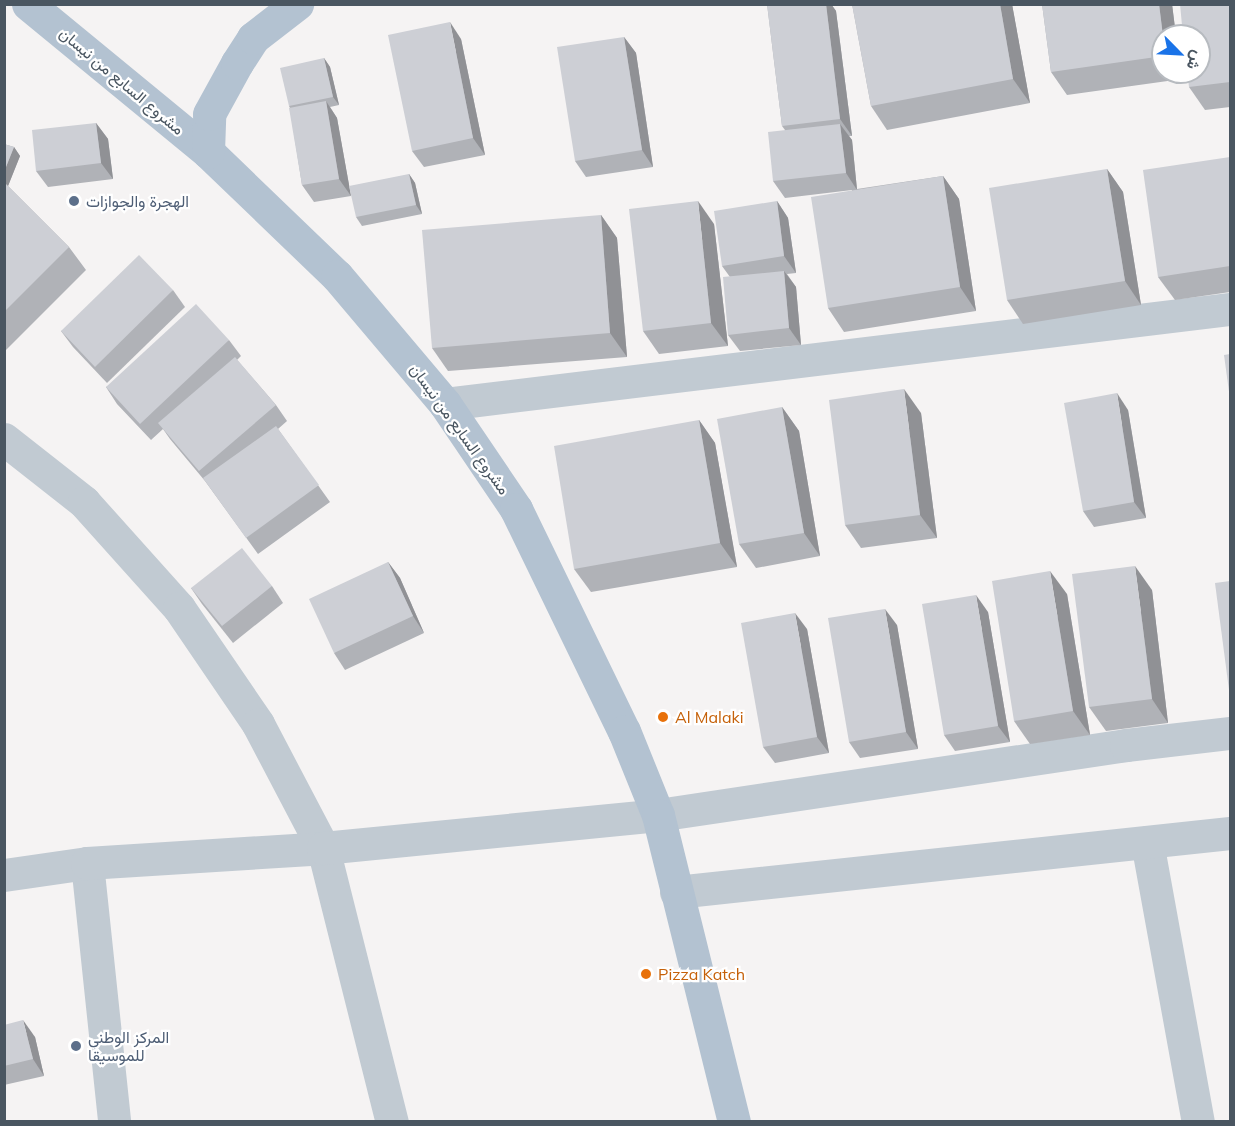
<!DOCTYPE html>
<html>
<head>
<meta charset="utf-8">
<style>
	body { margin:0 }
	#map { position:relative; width:1235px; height:1126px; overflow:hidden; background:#f5f3f3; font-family:Mulish,Vazirmatn,sans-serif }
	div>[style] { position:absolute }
	.minor>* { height:33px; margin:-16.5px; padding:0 16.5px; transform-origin:16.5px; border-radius:16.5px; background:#c1cad2 }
	.major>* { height:33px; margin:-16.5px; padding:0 16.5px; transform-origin:16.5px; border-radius:16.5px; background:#b3c2d1 }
	.wall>* { inset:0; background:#b0b2b7 }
	.shaded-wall>* { inset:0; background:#909195 }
	.building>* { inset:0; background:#cdcfd5 }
	.dots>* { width:16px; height:16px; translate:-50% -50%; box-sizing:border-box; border:3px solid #fff; border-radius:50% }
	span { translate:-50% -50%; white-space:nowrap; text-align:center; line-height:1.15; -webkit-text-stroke:4.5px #fff; paint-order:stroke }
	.street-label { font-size:16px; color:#4a5661 }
	.service-label { font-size:16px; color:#4e5e75 }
	.left { translate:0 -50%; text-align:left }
	.food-label { font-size:16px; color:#c56008 }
	.frame { position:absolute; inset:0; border:6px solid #4a5661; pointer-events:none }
	.north { position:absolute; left:1151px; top:24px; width:60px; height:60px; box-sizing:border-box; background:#fff; border:2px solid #b7bbc0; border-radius:50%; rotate:114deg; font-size:16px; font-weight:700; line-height:24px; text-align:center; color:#4a5661 }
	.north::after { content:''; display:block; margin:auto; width:21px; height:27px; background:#1a73e8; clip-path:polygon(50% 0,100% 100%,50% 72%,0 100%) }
</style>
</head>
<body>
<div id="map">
	<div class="minor">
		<div style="left:445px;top:404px;width:791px;rotate:-6.9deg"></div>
		<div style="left:4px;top:439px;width:102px;rotate:38.2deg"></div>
		<div style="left:84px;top:502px;width:142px;rotate:48.1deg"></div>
		<div style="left:179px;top:608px;width:140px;rotate:55.7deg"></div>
		<div style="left:258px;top:724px;width:140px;rotate:62.3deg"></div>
		<div style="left:323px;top:848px;width:283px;rotate:75.9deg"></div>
		<div style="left:1147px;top:842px;width:285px;rotate:79.7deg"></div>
		<div style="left:87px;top:863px;width:260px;rotate:84deg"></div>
		<div style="left:4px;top:875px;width:84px;rotate:-8.2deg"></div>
		<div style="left:87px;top:863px;width:236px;rotate:-3.6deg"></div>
		<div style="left:323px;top:848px;width:337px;rotate:-5.6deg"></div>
		<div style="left:658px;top:815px;width:473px;rotate:-8.5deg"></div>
		<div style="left:1126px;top:745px;width:105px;rotate:-6.6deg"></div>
		<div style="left:676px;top:892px;width:557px;rotate:-6.08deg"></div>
	</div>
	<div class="major">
		<div style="left:28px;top:4px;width:233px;rotate:39.4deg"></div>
		<div style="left:208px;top:152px;width:179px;rotate:43.9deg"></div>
		<div style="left:337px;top:276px;width:167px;rotate:49.8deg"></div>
		<div style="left:445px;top:404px;width:127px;rotate:55.9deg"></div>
		<div style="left:516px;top:509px;width:247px;rotate:64.1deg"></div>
		<div style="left:624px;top:731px;width:91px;rotate:68deg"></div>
		<div style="left:658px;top:815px;width:316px;rotate:76.1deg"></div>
		<div style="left:208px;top:152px;width:38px;rotate:-88deg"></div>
		<div style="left:209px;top:114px;width:58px;rotate:-61.2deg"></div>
		<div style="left:237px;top:63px;width:30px;rotate:-57deg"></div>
		<div style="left:253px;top:38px;width:56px;rotate:-37.7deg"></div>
	</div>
	<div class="wall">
		<div style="clip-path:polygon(767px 4px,831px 4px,836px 11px,852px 136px,849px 136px,852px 140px,857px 189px,943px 176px,959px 199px,976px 311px,844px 332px,828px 308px,852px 190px,785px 198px,773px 181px,785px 130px,782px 126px)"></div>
		<div style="clip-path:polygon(852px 4px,1012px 4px,1030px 103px,887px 130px,871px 106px)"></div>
		<div style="clip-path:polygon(1042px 4px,1172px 4px,1176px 36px,1163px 36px,1163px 72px,1181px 72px,1182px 79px,1067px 95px,1051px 72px)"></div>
		<div style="clip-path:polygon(1230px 4px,1230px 107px,1205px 110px,1189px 87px)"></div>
		<div style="clip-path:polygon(624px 37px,636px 53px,653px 167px,586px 177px,575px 161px)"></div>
		<div style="clip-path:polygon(461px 39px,485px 155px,424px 167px,412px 151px)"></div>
		<div style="clip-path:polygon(324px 58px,330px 67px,339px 105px,330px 107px,337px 118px,351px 196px,314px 202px,302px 185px,290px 108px,289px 106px)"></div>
		<div style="clip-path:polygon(96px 123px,108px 139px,113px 179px,48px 187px,36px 171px)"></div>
		<div style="clip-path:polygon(4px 144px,14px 147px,20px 156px,8px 186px,69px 247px,86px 270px,4px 352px)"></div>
		<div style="clip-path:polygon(1230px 157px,1230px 292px,1175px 300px,1158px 277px)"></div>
		<div style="clip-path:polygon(1107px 169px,1123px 192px,1141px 305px,1023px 324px,1007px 300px)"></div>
		<div style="clip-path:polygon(409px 174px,415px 183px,422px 214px,362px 226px,356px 217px)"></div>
		<div style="clip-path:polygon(777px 201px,788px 218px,796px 273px,787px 274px,796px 287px,801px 345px,740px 351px,728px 335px,730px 277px,722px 266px)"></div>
		<div style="clip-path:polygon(601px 215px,617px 238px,627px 357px,448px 371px,432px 348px)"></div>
		<div style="clip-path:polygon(714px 224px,728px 346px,659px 354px,643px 331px)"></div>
		<div style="clip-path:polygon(173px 290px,185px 307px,107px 383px,73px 347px,61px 331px)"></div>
		<div style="clip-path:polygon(229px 340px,241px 356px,237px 360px,276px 405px,287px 421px,278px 429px,330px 502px,258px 554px,205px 481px,170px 439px,163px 429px,151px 440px,117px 404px,106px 387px)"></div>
		<div style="clip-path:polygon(782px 407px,799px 431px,820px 556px,756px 568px,739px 544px)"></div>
		<div style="clip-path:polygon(1128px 410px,1146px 518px,1094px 527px,1083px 511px)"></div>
		<div style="clip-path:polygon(921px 413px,937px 538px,861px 548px,845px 525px)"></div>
		<div style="clip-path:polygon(699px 420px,715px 443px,737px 567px,591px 592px,574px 569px)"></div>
		<div style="clip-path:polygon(388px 562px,400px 578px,424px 633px,345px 670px,334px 653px)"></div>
		<div style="clip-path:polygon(272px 586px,283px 603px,233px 643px,202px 604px,191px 588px)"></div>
		<div style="clip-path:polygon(1152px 590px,1168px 723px,1106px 731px,1089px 707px)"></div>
		<div style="clip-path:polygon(1067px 594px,1090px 735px,1030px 744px,1014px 721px)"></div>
		<div style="clip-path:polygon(988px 612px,1010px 742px,955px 751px,944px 735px)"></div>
		<div style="clip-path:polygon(897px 625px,918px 749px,860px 758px,849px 742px)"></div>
		<div style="clip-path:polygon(807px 629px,829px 753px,775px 763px,763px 747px)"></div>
		<div style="clip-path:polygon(4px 1025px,35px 1037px,44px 1076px,4px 1085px)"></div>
	</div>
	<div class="shaded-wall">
		<div style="clip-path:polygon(826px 4px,831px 4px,836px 11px,852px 136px,840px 119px)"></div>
		<div style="clip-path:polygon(1000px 4px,1012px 4px,1030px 103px,1013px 79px)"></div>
		<div style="clip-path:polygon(1159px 4px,1172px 4px,1176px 36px,1163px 36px)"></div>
		<div style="clip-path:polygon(450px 22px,461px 39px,485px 155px,473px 138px)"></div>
		<div style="clip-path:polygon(624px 37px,636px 53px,653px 167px,642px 150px)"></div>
		<div style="clip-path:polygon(324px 58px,330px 67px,339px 105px,333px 97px)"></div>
		<div style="clip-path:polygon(1178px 72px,1181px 72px,1182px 79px)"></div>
		<div style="clip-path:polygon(326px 101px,337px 118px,351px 196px,339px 179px)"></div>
		<div style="clip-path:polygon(96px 123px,108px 139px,113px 179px,101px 163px)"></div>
		<div style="clip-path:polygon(840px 124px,852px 140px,857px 190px,846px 173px)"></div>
		<div style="clip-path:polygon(14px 147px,20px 156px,6px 191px,4px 189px,4px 172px)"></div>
		<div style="clip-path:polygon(1107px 169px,1123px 192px,1141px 305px,1125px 281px)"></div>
		<div style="clip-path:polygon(409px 174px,415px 183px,422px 214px,416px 205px)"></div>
		<div style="clip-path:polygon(943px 176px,959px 199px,976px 311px,960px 287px)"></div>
		<div style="clip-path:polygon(698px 201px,714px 224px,728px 346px,711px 323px)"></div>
		<div style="clip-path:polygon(777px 201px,788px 218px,796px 273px,784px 256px)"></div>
		<div style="clip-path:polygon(601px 215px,617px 238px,627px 357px,610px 333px)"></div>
		<div style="clip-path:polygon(784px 271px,796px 287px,801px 345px,789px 328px)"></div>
		<div style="clip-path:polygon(904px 389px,921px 413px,937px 538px,920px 515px)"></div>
		<div style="clip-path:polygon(1117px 393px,1128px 410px,1146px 518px,1134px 502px)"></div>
		<div style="clip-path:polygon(782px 407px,799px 431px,820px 556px,804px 533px)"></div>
		<div style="clip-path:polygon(699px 420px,715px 443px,737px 567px,720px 543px)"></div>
		<div style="clip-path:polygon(388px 562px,400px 578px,424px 633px,413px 616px)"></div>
		<div style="clip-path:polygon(1135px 566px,1152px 590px,1168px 723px,1152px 699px)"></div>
		<div style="clip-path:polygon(1050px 571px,1067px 594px,1090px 735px,1073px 711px)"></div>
		<div style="clip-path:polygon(976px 595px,988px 612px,1010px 742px,998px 726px)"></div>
		<div style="clip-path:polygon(885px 609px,897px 625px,918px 749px,906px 732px)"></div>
		<div style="clip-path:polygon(795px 613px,807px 629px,829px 753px,817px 737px)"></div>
		<div style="clip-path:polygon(23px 1020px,35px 1037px,44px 1076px,33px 1059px)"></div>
	</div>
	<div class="building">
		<div style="clip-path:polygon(767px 4px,826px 4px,840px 119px,782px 126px)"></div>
		<div style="clip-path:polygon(852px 4px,1000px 4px,1013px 79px,871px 106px)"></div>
		<div style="clip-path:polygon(1042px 4px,1159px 4px,1163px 36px,1163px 56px,1051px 72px)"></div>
		<div style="clip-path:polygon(1180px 4px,1230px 4px,1230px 82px,1189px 87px,1187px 72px,1199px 72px,1199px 36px,1183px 36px)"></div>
		<div style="clip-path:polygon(450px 22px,473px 138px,412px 151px,388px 35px)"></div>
		<div style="clip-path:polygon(624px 37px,642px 150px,575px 161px,557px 47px)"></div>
		<div style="clip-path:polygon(324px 58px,333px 97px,289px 106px,280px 68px)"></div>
		<div style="clip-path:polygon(326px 101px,339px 179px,302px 185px,289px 108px)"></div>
		<div style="clip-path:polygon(96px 123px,101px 163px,36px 171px,32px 130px)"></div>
		<div style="clip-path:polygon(840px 124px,846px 173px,773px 181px,768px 132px)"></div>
		<div style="clip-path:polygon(4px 144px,14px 147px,4px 172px)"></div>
		<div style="clip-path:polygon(1230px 157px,1230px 266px,1158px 277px,1143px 170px)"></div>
		<div style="clip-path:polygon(1107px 169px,1125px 281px,1007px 300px,989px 188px)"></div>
		<div style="clip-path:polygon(409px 174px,416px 205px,356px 217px,349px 186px)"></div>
		<div style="clip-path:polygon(943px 176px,960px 287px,828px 308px,811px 197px)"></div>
		<div style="clip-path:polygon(4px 182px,69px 247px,4px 312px)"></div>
		<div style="clip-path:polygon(698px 201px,711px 323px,643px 331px,629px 209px)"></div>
		<div style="clip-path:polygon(777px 201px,784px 256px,722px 266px,714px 211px)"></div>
		<div style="clip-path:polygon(601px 215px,610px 333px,432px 348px,422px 230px)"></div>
		<div style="clip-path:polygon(139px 255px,173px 290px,95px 367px,61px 331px)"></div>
		<div style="clip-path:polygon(784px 271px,789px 328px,728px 335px,723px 277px)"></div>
		<div style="clip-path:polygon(196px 304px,229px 340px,140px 424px,106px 387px)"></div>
		<div style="clip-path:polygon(1230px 354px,1230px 399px,1224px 355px)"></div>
		<div style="clip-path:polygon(235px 357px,276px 405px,199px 471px,158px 423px)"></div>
		<div style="clip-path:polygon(904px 389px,920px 515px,845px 525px,829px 400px)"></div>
		<div style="clip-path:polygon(1117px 393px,1134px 502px,1083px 511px,1064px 403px)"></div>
		<div style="clip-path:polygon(782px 407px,804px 533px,739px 544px,717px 419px)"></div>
		<div style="clip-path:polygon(699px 420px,720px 543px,574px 569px,554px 446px)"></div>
		<div style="clip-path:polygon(276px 426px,319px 485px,246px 538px,203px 478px)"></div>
		<div style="clip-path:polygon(242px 548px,272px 586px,222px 626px,191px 588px)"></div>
		<div style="clip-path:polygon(388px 562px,413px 616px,334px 653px,309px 599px)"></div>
		<div style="clip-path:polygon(1135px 566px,1152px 699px,1089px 707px,1072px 574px)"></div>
		<div style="clip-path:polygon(1050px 571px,1073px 711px,1014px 721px,992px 581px)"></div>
		<div style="clip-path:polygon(1230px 581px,1230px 690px,1229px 690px,1215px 583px)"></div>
		<div style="clip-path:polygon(976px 595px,998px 726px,944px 735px,922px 604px)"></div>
		<div style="clip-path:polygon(885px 609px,906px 732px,849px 742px,828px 618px)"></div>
		<div style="clip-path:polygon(795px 613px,817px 737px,763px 747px,741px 623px)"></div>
		<div style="clip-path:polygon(23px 1020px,33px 1059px,4px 1066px,4px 1025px)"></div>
	</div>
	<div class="dots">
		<div style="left:74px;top:201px;background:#5c6f8a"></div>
		<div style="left:663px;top:717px;background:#e8710a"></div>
		<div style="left:646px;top:974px;background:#e8710a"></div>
		<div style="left:76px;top:1046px;background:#5c6f8a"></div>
	</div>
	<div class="street-label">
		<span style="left:122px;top:81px;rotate:40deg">مشروع السابع من نيسان</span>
		<span style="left:460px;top:429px;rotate:54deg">مشروع السابع من نيسان</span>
	</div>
	<div class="service-label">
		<span class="left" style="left:86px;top:201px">الهجرة والجوازات</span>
		<span class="left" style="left:88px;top:1046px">المركز الوطني<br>للموسيقا</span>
	</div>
	<div class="food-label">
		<span class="left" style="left:675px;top:717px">Al Malaki</span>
		<span class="left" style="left:658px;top:974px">Pizza Katch</span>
	</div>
	<div class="frame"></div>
	<div class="north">ش</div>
</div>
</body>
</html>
